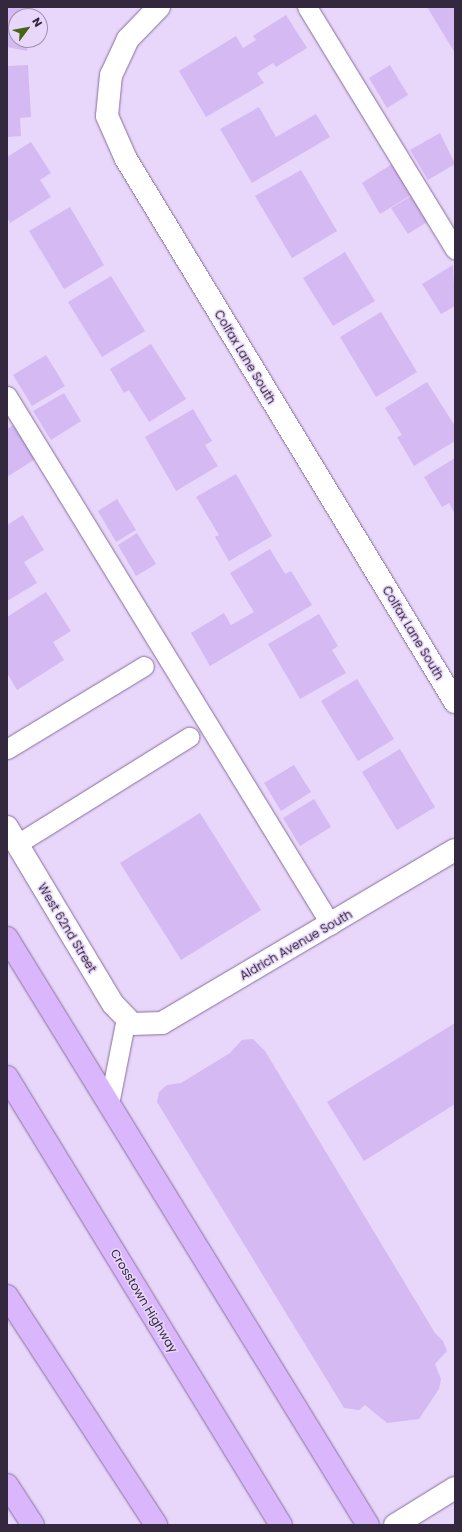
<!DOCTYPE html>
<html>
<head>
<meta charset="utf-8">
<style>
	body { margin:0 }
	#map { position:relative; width:462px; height:1532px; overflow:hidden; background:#e8d7fa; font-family:Poppins,sans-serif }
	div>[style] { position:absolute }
	.building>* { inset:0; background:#d5b9f2 }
	.roads { filter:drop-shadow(0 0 1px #876da0) drop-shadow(0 0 1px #876da0) }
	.service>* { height:19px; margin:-9.5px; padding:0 9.5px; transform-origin:9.5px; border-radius:9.5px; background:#fff }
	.minor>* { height:22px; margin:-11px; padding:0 11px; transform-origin:11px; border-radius:11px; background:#fff }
	.secondary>* { height:22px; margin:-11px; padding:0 11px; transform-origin:11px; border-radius:11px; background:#fff }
	.motorway>* { height:22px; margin:-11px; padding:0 11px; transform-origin:11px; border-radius:11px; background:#dab7fc }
	span { translate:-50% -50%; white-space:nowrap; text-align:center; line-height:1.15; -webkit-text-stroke:3px #e8d7fa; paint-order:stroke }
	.street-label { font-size:12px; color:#33283d }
	.frame { position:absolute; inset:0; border:8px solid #33283d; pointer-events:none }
	.north { position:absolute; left:8px; top:8px; width:40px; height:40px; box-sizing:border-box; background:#e8d7fa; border:1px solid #a091ae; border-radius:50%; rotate:58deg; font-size:11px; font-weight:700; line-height:16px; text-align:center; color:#33283d }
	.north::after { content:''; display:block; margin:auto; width:14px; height:18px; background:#476314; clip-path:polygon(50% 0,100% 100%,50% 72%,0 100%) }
</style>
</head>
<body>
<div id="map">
	<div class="building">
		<div style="clip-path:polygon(7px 7px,26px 7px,24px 14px,32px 15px,16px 16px,16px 40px,29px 40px,27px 51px,7px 47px)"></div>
		<div style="clip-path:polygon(427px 7px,455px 7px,455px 53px)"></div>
		<div style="clip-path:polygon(286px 15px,307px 48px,276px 67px,273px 63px,257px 73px,264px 83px,206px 117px,179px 71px,236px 36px,243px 48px,256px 40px,253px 36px)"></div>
		<div style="clip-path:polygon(28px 65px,31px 117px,20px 118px,21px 136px,7px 137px,7px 66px)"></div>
		<div style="clip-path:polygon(390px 65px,408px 95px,387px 108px,369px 78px)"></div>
		<div style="clip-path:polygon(259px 107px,276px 137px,316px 114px,330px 137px,252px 183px,220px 129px)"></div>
		<div style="clip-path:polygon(440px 133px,455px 164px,428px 180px,410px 150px)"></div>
		<div style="clip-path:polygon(31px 142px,51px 173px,40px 180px,51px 197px,10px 223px,7px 217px,7px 157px)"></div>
		<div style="clip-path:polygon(392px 164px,411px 195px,380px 214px,362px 183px)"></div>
		<div style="clip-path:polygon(301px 170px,337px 231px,292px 258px,255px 196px)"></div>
		<div style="clip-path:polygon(411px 196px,427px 222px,408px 234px,391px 208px)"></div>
		<div style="clip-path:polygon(70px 207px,104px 265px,64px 289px,29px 231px)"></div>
		<div style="clip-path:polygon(345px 252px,375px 301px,333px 326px,303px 278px)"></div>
		<div style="clip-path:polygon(453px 265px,455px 306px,441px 314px,422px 284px)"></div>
		<div style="clip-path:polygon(111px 276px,145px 331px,102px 357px,68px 302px)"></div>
		<div style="clip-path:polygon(381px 312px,417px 372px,376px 397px,340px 337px)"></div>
		<div style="clip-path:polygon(151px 344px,186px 399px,149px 422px,129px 390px,124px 393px,110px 369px)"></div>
		<div style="clip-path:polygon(46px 355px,65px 386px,32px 406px,13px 375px)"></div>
		<div style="clip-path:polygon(427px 382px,455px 426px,455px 441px,414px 466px,397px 437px,402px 435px,385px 408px)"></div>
		<div style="clip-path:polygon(64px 393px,81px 421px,51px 440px,33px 411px)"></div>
		<div style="clip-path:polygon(193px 409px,212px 441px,205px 445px,218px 466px,176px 491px,145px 437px)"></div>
		<div style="clip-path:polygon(15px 424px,37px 458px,7px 477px,7px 429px)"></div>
		<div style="clip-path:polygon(455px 458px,455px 514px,449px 503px,442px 507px,424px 477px)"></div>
		<div style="clip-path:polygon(236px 474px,272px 536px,229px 561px,215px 537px,219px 535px,196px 497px)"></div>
		<div style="clip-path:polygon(117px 499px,136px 530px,116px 542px,98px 511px)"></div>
		<div style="clip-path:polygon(23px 515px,44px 550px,24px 562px,37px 583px,7px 601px,7px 525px)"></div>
		<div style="clip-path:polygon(137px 533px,156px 564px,136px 576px,118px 545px)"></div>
		<div style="clip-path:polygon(270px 549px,285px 574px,291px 571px,312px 605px,210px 666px,191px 633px,224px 613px,231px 625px,254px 612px,230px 573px)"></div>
		<div style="clip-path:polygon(46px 592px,71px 631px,53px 642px,64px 660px,17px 690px,7px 673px,7px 617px)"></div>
		<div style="clip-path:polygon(319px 614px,338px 646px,332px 650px,346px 673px,300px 699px,268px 644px)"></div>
		<div style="clip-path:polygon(357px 679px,394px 739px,358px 761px,321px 701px)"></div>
		<div style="clip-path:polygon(400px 749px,435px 807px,397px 830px,362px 772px)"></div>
		<div style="clip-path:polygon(294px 765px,311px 792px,281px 811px,264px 783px)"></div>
		<div style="clip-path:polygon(314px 799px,331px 827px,300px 846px,283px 818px)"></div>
		<div style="clip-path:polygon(200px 813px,261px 910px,181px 960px,120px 863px)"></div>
		<div style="clip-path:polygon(455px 1023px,455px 1104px,364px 1161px,327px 1102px)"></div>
		<div style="clip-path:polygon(253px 1039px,265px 1051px,435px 1333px,443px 1341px,447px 1351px,435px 1364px,441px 1379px,439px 1389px,419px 1419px,387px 1423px,365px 1405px,359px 1410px,344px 1408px,157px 1102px,159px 1092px,167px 1085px,181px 1083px,230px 1053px,242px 1040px)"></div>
	</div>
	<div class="roads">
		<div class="service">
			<div style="left:307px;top:7px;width:284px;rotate:58.6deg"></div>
			<div style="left:7px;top:396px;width:620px;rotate:58.51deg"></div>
			<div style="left:7px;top:749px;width:160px;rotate:-31.2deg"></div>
			<div style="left:17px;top:844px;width:203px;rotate:-31.9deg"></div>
			<div style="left:109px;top:1104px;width:88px;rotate:-78.8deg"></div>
		</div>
		<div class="minor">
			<div style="left:159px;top:7px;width:45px;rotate:134.1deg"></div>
			<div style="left:128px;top:39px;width:40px;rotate:115deg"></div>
			<div style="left:111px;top:75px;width:41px;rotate:95.6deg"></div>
			<div style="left:107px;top:116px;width:47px;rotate:66.2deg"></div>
			<div style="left:126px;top:159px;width:635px;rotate:58.79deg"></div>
			<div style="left:7px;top:827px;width:206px;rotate:59.1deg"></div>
			<div style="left:113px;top:1004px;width:28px;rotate:46deg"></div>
			<div style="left:132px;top:1024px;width:30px;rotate:-2deg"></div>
			<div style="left:162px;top:1023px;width:340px;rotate:-30.6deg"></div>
		</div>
		<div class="secondary">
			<div style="left:395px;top:1525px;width:70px;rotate:-31.7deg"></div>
		</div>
		<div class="motorway">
			<div style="left:7px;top:938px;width:689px;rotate:58.41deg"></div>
			<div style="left:7px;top:1077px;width:525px;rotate:58.55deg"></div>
			<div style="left:7px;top:1296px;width:273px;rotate:56.9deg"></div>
			<div style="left:7px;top:1485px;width:48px;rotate:57deg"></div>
		</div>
	</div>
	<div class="street-label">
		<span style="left:245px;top:357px;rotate:59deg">Colfax Lane South</span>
		<span style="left:413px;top:633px;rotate:59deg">Colfax Lane South</span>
		<span style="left:67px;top:928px;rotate:59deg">West 62nd Street</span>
		<span style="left:296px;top:945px;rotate:-30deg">Aldrich Avenue South</span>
		<span style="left:144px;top:1301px;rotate:59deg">Crosstown Highway</span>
	</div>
	<div class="frame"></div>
	<div class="north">N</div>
</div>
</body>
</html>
